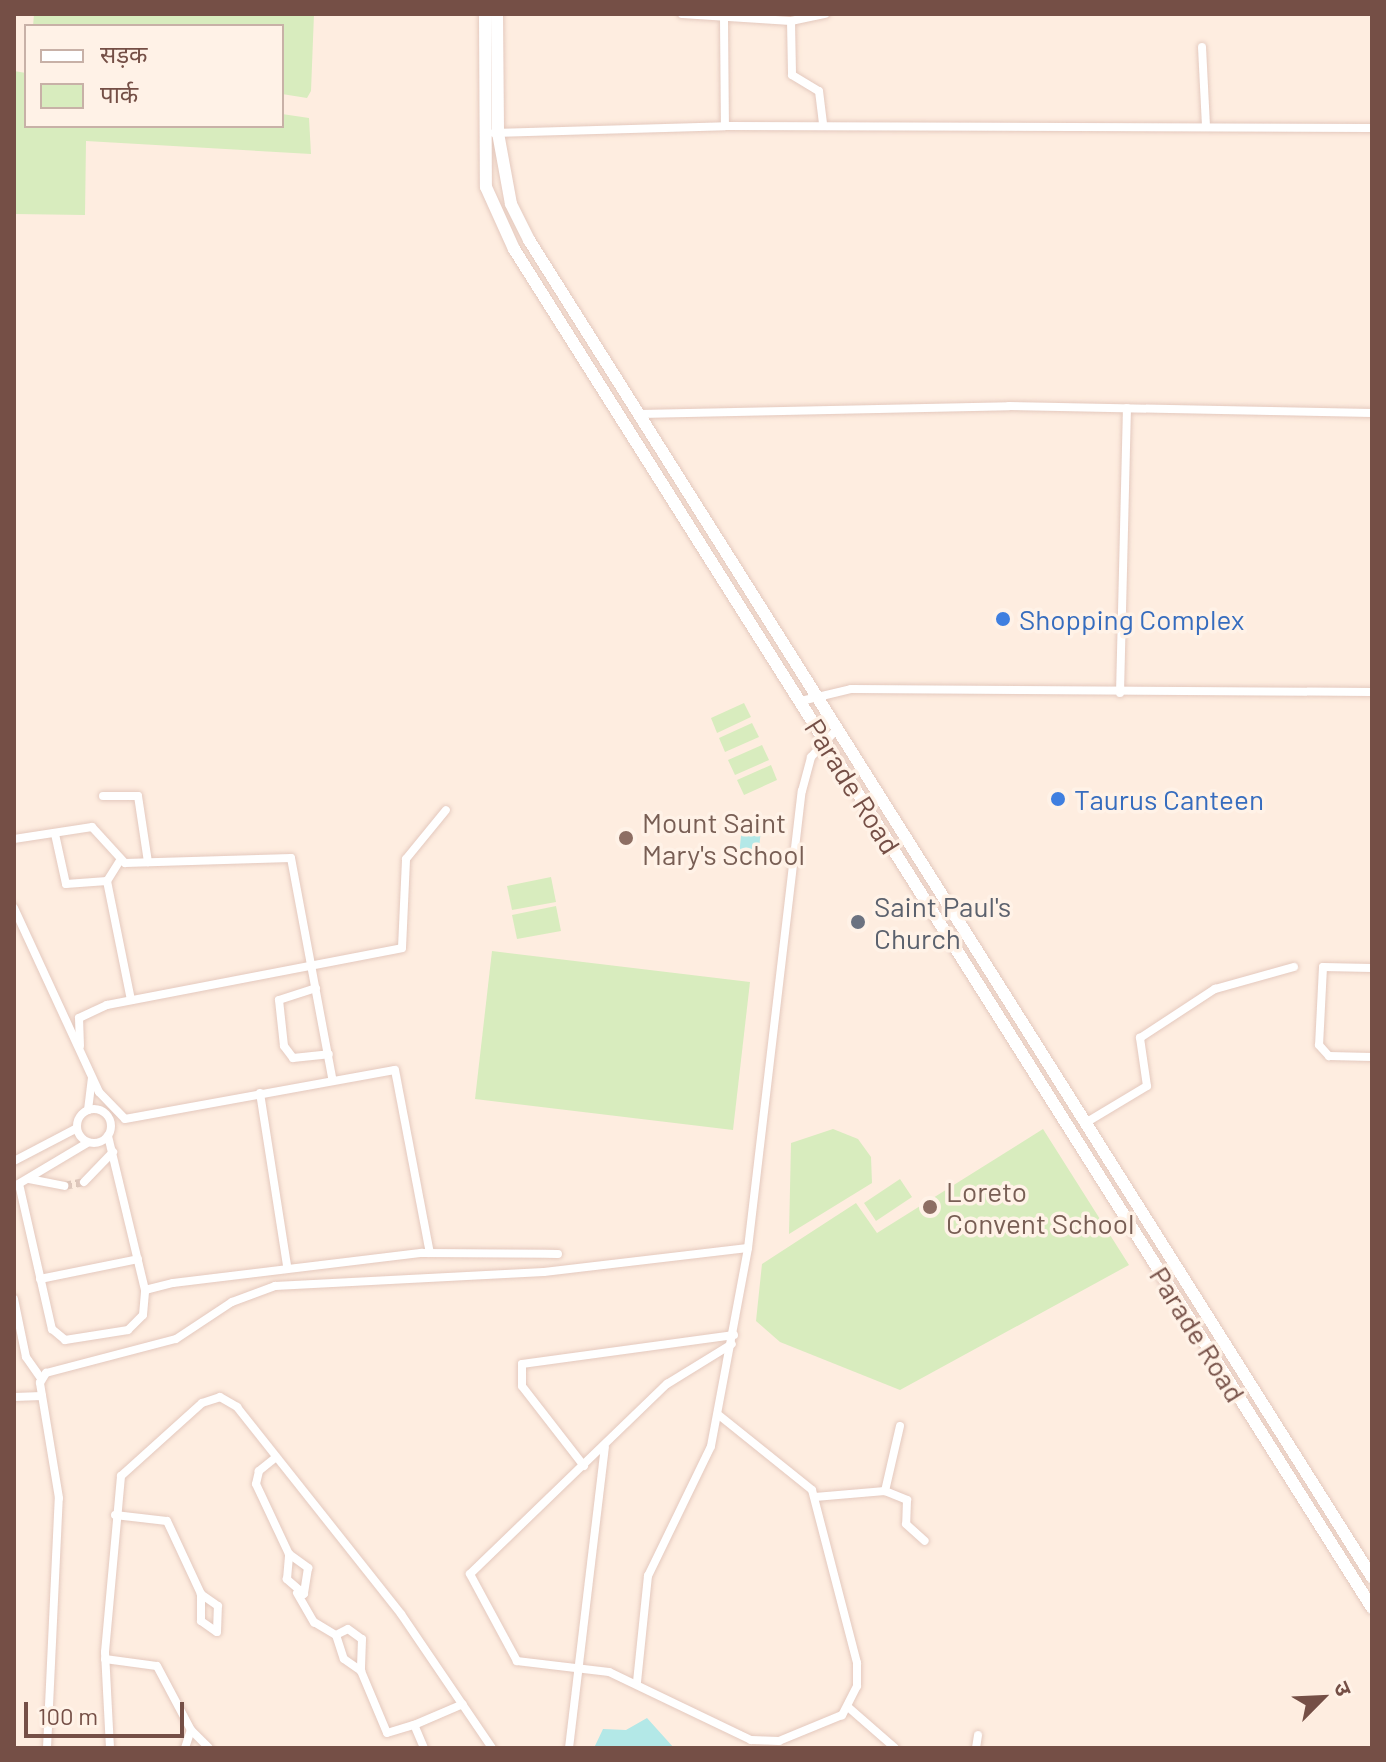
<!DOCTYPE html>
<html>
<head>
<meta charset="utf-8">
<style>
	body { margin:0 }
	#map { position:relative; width:1386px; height:1762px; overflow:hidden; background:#feede0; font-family:Barlow,"Noto Sans Devanagari",sans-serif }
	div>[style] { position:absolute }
	.green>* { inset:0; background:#d8ecbe }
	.water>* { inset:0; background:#b3e8e7 }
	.street-tunnel>* { height:8px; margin-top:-4px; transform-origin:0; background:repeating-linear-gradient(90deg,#dcc6ba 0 8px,transparent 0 12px) }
	.roads { filter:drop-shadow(0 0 2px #e4c9be) drop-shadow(0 0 2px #e4c9be) }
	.street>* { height:8px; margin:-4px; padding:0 4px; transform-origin:4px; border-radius:4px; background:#fff }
	.street>.ring { margin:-4px; padding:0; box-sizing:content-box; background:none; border:8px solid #fff; border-radius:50% }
	.secondary>* { height:12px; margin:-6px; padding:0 6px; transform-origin:6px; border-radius:6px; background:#fff }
	.dots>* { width:22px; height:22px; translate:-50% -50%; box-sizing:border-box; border:4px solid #fff2e7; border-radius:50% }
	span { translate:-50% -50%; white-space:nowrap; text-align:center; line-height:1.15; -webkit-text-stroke:7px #fff2e7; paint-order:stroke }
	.shop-label { font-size:28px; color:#366cbe }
	.left { translate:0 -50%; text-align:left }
	.street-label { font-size:28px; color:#754f46 }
	.education-label { font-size:28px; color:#785e54 }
	.worship-label { font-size:28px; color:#5b616d }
	.frame { position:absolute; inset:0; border:16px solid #754f46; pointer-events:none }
	.legend { position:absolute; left:24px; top:24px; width:260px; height:104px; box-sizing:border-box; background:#fff2e7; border:2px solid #c8b1a7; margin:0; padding:10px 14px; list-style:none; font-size:24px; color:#754f46 }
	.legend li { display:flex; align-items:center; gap:16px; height:40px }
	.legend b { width:40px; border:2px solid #c8b1a7 }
	.north { position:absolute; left:1282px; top:1658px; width:80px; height:80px; -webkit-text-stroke:6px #fff2e7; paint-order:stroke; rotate:66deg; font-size:22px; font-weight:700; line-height:32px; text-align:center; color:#754f46 }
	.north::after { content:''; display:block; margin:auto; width:28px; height:36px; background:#754f46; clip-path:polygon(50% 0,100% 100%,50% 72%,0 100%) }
	.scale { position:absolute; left:24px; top:1702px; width:160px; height:36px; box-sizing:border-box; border:4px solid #754f46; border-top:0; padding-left:10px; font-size:24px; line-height:28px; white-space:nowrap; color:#754f46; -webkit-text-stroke:6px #fff2e7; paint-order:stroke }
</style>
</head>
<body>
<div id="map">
	<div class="green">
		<div style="clip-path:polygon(34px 14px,314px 14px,311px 91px,307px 98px,282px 94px,282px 26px,33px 26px)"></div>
		<div style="clip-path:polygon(14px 71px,26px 73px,26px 126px,282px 126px,282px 114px,309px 118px,311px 154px,86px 141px,85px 215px,14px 214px)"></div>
		<div style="clip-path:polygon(744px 703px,751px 717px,717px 733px,711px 718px)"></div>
		<div style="clip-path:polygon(752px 723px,759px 737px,725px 752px,719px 738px)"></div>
		<div style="clip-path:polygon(762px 745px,769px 760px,735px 775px,728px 760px)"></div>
		<div style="clip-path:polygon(771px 765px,777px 780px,744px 795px,737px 780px)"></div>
		<div style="clip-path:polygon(551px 877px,556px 902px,512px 910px,507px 886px)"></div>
		<div style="clip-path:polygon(556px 906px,561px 931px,517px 939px,512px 915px)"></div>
		<div style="clip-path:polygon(492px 951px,750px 982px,733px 1130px,475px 1099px)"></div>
		<div style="clip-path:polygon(833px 1129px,858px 1139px,871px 1157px,872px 1183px,789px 1234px,791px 1143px)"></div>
		<div style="clip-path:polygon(1043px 1129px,1129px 1265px,900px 1390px,780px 1342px,756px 1321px,762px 1264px,856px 1203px,877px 1233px)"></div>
		<div style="clip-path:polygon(900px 1179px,912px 1197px,876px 1221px,864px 1203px)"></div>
	</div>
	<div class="water">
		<div style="clip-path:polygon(743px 818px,762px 820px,758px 858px,739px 855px)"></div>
		<div style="clip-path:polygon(647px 1718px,674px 1748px,594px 1748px,603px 1729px,626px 1730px)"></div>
	</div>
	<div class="street-tunnel">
		<div style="left:64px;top:1186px;width:20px;rotate:-11deg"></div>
	</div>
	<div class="roads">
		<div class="street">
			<div style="left:682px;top:14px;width:109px;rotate:3.7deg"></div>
			<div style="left:791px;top:21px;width:35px;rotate:-12deg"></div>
			<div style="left:724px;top:19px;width:107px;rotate:89.5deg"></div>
			<div style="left:791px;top:21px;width:54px;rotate:88.9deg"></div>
			<div style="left:792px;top:75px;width:31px;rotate:31deg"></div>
			<div style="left:819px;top:91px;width:35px;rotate:83deg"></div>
			<div style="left:1202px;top:47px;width:79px;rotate:87.1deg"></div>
			<div style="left:494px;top:133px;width:231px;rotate:-1.7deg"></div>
			<div style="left:725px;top:126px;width:647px;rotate:0.18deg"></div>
			<div style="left:640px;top:414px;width:369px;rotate:-1.2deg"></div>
			<div style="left:1009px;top:406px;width:363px;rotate:1.1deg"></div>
			<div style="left:1120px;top:693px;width:285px;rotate:-88.6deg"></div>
			<div style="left:801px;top:701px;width:51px;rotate:-13.5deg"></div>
			<div style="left:851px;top:689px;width:521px;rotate:0.33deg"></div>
			<div style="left:103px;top:796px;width:35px"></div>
			<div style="left:138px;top:796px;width:67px;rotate:81.4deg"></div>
			<div style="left:55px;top:834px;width:51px;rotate:77.6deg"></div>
			<div style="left:66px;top:884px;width:41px;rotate:-4.2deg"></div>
			<div style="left:14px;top:839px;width:79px;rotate:-8.7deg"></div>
			<div style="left:92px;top:827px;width:49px;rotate:47.5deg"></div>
			<div style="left:125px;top:863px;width:166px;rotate:-1.7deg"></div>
			<div style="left:291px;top:858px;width:224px;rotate:79.4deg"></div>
			<div style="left:119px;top:862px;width:22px;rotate:122deg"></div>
			<div style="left:107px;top:881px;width:121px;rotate:78.6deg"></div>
			<div style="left:14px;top:908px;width:203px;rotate:65.2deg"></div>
			<div style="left:99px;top:1092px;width:37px;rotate:46deg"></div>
			<div style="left:125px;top:1119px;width:274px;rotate:-10.3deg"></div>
			<div style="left:395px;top:1070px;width:186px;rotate:79.2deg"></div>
			<div style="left:1372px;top:968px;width:49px;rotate:-178.8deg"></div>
			<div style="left:1323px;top:967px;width:78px;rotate:92.9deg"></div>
			<div style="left:1319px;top:1045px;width:15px;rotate:48deg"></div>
			<div style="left:1329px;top:1056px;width:43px;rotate:1.3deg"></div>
			<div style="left:316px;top:988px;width:39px;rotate:162deg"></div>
			<div style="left:279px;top:1000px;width:46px;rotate:83.8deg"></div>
			<div style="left:284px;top:1046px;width:15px;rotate:53deg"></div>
			<div style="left:293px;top:1058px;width:36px;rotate:-6deg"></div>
			<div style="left:80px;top:1046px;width:28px;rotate:-92deg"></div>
			<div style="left:79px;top:1018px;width:31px;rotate:-25deg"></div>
			<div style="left:107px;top:1005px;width:300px;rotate:-10.9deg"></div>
			<div style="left:402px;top:948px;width:89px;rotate:-87.4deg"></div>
			<div style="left:406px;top:859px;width:63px;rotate:-50.8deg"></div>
			<div style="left:260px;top:1093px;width:175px;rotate:81.1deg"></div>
			<div class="ring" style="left:77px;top:1109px;width:26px;height:26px"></div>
			<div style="left:88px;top:1110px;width:31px;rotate:-83deg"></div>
			<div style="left:1087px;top:1122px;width:70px;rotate:-31deg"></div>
			<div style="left:1147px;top:1086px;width:49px;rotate:-98.3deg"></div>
			<div style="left:1140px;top:1038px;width:90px;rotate:-33.2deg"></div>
			<div style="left:1215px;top:989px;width:82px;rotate:-15.6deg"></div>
			<div style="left:108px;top:1136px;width:158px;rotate:76.5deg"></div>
			<div style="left:14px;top:1161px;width:71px;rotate:-27.6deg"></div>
			<div style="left:29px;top:1179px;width:36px;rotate:11deg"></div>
			<div style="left:84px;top:1182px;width:42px;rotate:-46deg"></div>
			<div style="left:19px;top:1184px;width:149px;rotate:77.2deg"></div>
			<div style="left:52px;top:1329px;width:17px;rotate:40deg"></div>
			<div style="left:65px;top:1340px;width:64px;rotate:-9deg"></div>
			<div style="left:128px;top:1330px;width:21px;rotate:-45deg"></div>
			<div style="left:143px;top:1315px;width:25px;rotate:-85deg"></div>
			<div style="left:145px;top:1290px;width:29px;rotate:-14deg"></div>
			<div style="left:173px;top:1283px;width:251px;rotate:-6.9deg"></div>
			<div style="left:422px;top:1253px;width:136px;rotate:0.4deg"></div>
			<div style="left:15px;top:1186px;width:84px;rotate:-30.8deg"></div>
			<div style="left:40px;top:1279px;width:100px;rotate:-11.5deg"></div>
			<div style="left:14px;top:1299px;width:59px;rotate:78.3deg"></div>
			<div style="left:26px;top:1357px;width:24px;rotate:55deg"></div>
			<div style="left:14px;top:1397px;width:28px;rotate:-2deg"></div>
			<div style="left:720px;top:1416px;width:118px;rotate:38.8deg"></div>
			<div style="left:812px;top:1490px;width:179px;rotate:75.4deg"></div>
			<div style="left:857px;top:1663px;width:23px;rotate:90deg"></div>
			<div style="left:857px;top:1686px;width:33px;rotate:117deg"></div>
			<div style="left:842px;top:1715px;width:68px;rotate:157.6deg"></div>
			<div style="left:779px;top:1741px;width:28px;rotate:-178deg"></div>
			<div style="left:751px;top:1740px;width:157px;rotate:-154.4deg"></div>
			<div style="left:609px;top:1672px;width:93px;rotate:-173.2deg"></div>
			<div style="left:517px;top:1661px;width:99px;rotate:-118.4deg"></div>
			<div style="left:470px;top:1574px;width:274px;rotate:-44deg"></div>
			<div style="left:667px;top:1384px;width:76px;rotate:-31.6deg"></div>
			<div style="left:900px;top:1426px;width:67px;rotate:103deg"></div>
			<div style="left:885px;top:1491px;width:24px;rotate:22deg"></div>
			<div style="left:907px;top:1500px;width:24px;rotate:92deg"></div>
			<div style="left:906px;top:1524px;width:25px;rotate:42deg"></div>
			<div style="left:275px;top:1458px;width:21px;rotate:141deg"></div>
			<div style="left:259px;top:1471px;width:13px;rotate:103deg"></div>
			<div style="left:256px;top:1484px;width:77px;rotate:64.8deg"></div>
			<div style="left:289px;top:1554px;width:24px;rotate:36deg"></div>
			<div style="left:308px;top:1568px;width:26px;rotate:99deg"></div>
			<div style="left:304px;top:1594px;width:23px;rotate:-139deg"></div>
			<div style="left:287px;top:1579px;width:25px;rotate:-85deg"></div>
			<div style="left:584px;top:1466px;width:101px;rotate:-127.8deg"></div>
			<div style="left:522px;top:1386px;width:22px;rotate:-90deg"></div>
			<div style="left:522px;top:1364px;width:214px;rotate:-7.8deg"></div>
			<div style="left:815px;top:1497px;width:70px;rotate:-4.9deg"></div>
			<div style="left:115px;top:1515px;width:52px;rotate:6.6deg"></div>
			<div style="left:167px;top:1521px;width:81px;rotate:65deg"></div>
			<div style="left:201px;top:1594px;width:27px;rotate:90deg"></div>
			<div style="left:201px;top:1621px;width:19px;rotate:35deg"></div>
			<div style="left:217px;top:1632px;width:26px;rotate:-88deg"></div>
			<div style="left:218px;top:1606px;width:21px;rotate:-145deg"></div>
			<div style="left:297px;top:1593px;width:34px;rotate:60deg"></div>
			<div style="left:314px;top:1622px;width:26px;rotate:31deg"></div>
			<div style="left:336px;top:1635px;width:13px;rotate:-27deg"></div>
			<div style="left:348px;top:1629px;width:17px;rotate:36deg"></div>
			<div style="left:362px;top:1639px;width:32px;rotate:92deg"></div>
			<div style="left:361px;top:1671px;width:67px;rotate:67.2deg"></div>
			<div style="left:387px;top:1733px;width:28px;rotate:-17deg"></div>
			<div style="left:336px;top:1635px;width:25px;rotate:72deg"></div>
			<div style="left:344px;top:1659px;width:21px;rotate:35deg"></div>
			<div style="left:105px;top:1659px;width:52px;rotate:7.7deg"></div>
			<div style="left:157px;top:1666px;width:72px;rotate:62deg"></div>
			<div style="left:191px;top:1730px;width:25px;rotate:45deg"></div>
			<div style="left:637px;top:1682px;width:107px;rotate:-84.1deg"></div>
			<div style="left:648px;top:1576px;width:144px;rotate:-64.1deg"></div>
			<div style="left:711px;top:1446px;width:200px;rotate:-79.4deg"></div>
			<div style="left:848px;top:1707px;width:62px;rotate:41.1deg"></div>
			<div style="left:47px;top:1748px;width:250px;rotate:-87.3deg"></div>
			<div style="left:59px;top:1498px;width:117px;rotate:-99.4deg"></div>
			<div style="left:40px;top:1383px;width:12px;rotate:-59deg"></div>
			<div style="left:46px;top:1373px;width:134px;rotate:-14.7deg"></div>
			<div style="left:176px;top:1339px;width:67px;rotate:-33.5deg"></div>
			<div style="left:232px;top:1302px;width:46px;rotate:-20.4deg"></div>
			<div style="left:275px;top:1286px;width:269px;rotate:-3deg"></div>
			<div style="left:544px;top:1272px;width:205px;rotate:-6.7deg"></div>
			<div style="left:748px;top:1248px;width:460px;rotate:-83.3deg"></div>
			<div style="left:802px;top:791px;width:35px;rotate:-75deg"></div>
			<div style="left:811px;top:757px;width:38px;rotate:-47deg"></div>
			<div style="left:110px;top:1748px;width:96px;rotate:-93deg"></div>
			<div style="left:105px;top:1652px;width:177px;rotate:-84.8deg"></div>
			<div style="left:121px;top:1476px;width:109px;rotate:-42deg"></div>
			<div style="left:202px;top:1403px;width:19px;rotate:-18deg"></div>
			<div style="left:220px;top:1397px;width:20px;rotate:30deg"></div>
			<div style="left:237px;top:1407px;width:264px;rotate:51.6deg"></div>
			<div style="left:401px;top:1614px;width:162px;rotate:55.8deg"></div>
			<div style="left:185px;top:1748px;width:19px;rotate:-72deg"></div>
			<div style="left:424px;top:1748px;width:25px;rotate:-113deg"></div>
			<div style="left:414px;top:1725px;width:53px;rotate:-23.2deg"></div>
			<div style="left:569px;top:1748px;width:303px;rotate:-83.2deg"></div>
			<div style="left:976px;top:1748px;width:13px;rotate:-81deg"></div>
		</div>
		<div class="secondary">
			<div style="left:485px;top:14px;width:173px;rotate:89.7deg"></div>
			<div style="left:486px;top:187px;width:68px;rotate:65.7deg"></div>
			<div style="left:514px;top:249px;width:1607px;rotate:57.73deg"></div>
			<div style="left:497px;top:14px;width:119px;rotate:89.5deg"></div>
			<div style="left:498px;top:133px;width:72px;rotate:79.6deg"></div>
			<div style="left:511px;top:204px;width:40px;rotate:63.4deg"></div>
			<div style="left:529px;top:240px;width:1581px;rotate:57.77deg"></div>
		</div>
	</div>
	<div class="dots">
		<div style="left:1003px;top:619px;background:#3f7fe0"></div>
		<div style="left:1058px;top:799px;background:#3f7fe0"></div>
		<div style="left:626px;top:838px;background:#8d6e63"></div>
		<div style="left:858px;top:922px;background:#6b7280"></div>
		<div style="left:930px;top:1207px;background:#8d6e63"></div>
	</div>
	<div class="shop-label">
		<span class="left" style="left:1019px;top:619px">Shopping Complex</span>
		<span class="left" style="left:1074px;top:799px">Taurus Canteen</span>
	</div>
	<div class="street-label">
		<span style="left:853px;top:786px;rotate:58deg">Parade Road</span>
		<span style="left:1198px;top:1334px;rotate:58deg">Parade Road</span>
	</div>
	<div class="education-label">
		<span class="left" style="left:642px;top:838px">Mount Saint<br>Mary's School</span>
		<span class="left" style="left:946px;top:1207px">Loreto<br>Convent School</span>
	</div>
	<div class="worship-label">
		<span class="left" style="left:874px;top:922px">Saint Paul's<br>Church</span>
	</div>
	<div class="frame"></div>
	<ul class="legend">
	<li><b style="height:10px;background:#fff"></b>सड़क</li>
	<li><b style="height:22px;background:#d8ecbe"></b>पार्क</li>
	</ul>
	<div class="north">उ</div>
	<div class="scale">100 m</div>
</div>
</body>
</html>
